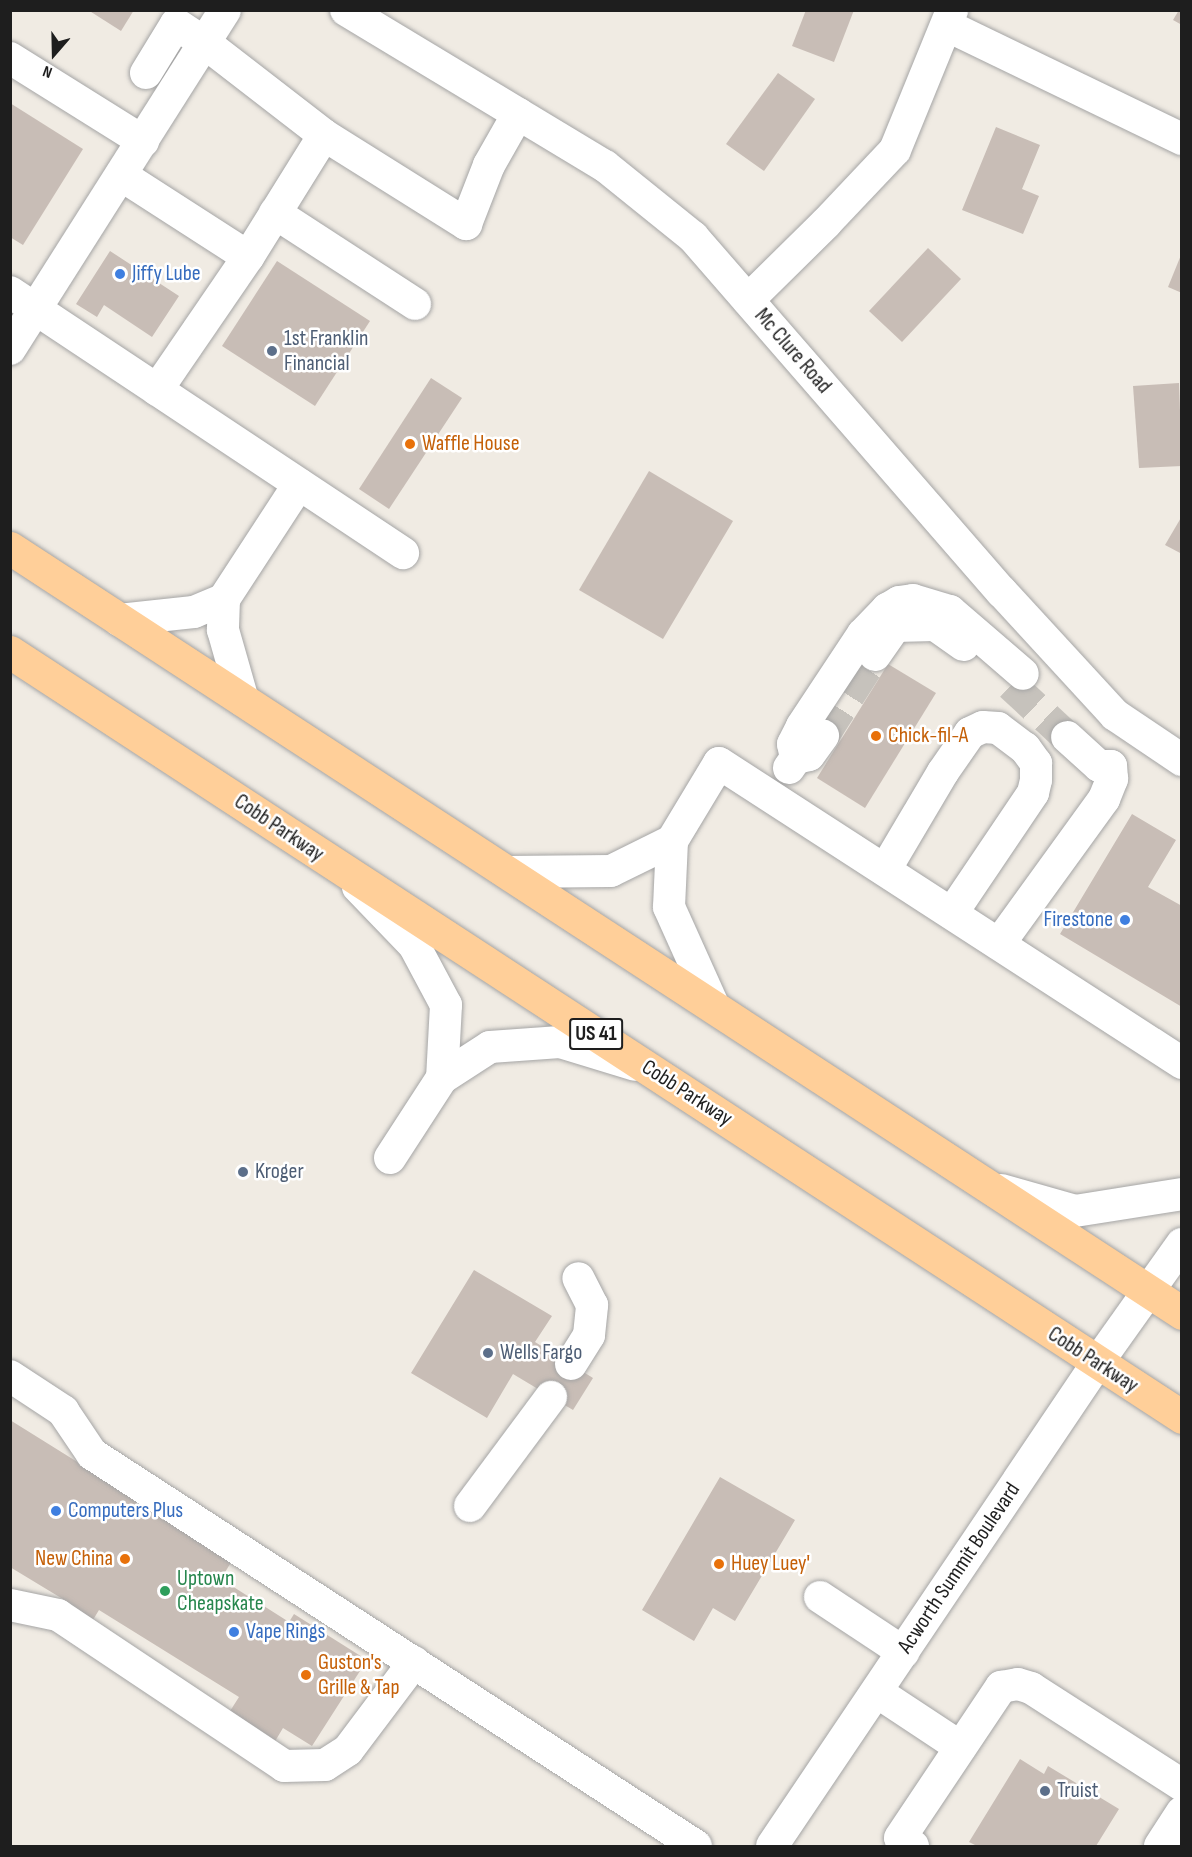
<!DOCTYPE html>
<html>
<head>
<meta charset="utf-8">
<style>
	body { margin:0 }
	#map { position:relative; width:1192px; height:1857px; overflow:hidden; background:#f0ebe3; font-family:"Sofia Sans Condensed",sans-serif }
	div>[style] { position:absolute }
	.building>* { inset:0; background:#c8bdb6 }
	.minor-tunnel>* { height:32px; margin-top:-16px; transform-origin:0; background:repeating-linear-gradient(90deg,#c6c2bc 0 32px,transparent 0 48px) }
	.roads { filter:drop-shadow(0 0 2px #a5a5a5) drop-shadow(0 0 2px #a5a5a5) }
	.minor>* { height:32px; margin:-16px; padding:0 16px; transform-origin:16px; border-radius:16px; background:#fff }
	.major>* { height:33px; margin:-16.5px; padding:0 16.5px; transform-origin:16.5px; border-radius:16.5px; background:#ffcf99 }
	.dots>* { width:16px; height:16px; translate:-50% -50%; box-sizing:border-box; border:3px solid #fff; border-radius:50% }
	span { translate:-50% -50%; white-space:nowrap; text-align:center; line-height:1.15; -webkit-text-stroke:5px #fff; paint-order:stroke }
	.shield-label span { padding:2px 4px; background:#fff; border:2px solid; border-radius:4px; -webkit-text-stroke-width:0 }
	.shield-label { font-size:21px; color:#1e1e1e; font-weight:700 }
	.shop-label { font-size:22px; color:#366cbe }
	.left { translate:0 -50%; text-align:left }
	.right { translate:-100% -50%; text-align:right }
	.service-label { font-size:22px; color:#4e5e75 }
	.street-label { font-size:22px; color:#1e1e1e }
	.food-label { font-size:22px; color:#c56008 }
	.leisure-label { font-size:22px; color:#27864d }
	.frame { position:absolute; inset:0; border:12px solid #1e1e1e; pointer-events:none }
	.north { position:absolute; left:24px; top:24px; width:60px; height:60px; -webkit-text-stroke:4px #fff; paint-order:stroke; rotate:200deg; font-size:16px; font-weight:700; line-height:24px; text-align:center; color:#1e1e1e }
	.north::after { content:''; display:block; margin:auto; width:21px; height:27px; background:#1e1e1e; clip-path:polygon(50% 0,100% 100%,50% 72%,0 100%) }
</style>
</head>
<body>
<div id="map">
	<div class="building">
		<div style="clip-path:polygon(88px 10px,134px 10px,121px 31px)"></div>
		<div style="clip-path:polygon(806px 10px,854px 10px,834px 62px,792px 46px)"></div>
		<div style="clip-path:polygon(1179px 10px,1182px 10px,1182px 25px,1173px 20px)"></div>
		<div style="clip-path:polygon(778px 73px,815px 99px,764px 171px,726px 144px)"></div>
		<div style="clip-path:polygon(10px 103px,83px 149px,23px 245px,10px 237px)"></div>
		<div style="clip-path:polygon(996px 127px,1040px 145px,1022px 189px,1039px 196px,1023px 234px,962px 210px)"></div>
		<div style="clip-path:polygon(928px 248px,961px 279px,902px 342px,869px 311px)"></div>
		<div style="clip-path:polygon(110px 251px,179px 296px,152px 337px,104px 305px,97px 317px,76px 304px)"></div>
		<div style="clip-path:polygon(1181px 255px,1182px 255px,1182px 293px,1168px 287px)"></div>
		<div style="clip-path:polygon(277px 261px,370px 321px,315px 406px,222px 346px)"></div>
		<div style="clip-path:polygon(431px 378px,462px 398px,389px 509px,359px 489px)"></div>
		<div style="clip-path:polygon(1179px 383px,1182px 466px,1139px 468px,1133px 386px)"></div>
		<div style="clip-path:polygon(649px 471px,733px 521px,663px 639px,579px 590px)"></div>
		<div style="clip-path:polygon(1182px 516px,1182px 554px,1165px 545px)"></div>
		<div style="clip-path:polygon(888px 664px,936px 693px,865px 808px,817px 778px)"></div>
		<div style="clip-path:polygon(1132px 814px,1176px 840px,1148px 887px,1182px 906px,1182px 1007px,1060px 934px)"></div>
		<div style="clip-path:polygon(474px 1270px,552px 1316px,535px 1342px,593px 1378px,573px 1410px,513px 1374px,487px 1418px,411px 1373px)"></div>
		<div style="clip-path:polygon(10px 1420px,233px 1559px,221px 1579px,289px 1622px,294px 1614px,367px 1660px,312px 1746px,283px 1728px,271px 1748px,225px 1719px,239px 1697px,99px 1610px,88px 1628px,65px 1614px,71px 1604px,10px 1567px)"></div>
		<div style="clip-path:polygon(720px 1477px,795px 1520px,735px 1621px,713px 1608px,694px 1641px,642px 1610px)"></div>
		<div style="clip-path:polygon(1020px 1759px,1044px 1774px,1048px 1766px,1119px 1809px,1096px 1846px,977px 1846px,969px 1842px)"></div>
	</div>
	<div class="minor-tunnel">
		<div style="left:1011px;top:685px;width:76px;rotate:42.9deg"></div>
		<div style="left:823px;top:736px;width:96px;rotate:-57.3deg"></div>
	</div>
	<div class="roads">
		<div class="minor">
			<div style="left:346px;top:10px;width:302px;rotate:31.1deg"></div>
			<div style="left:605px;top:166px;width:113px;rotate:38.9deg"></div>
			<div style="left:693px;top:237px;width:471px;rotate:49deg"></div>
			<div style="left:1002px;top:592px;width:167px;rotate:47.4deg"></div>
			<div style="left:1115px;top:715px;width:81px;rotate:33.9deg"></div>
			<div style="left:948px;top:26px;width:260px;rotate:25.8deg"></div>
			<div style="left:10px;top:58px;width:157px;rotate:32deg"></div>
			<div style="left:146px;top:73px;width:57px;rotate:-58.5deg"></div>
			<div style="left:176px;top:24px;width:35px;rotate:33deg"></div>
			<div style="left:205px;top:43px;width:150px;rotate:37.7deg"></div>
			<div style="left:324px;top:135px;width:144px;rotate:121.9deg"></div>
			<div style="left:324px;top:135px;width:168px;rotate:32.1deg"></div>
			<div style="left:466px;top:224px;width:63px;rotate:-68.7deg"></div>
			<div style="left:489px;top:165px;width:59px;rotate:-60.4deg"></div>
			<div style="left:121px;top:175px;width:151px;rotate:32.8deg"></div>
			<div style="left:248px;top:257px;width:161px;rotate:124.4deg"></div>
			<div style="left:275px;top:213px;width:167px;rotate:33deg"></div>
			<div style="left:10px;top:292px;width:472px;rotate:33.6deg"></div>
			<div style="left:748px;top:300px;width:110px;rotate:-44.6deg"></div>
			<div style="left:826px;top:223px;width:100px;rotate:-46.6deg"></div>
			<div style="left:895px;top:150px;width:151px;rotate:-67.8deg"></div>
			<div style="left:10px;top:349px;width:401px;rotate:-57.6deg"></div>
			<div style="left:224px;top:599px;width:137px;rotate:-56.9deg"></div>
			<div style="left:119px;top:620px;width:75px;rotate:-6.1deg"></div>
			<div style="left:194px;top:612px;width:33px;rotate:-23deg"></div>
			<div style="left:224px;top:599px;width:31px;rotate:92deg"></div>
			<div style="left:223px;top:630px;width:73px;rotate:74.1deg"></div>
			<div style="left:875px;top:655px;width:35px;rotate:-55deg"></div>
			<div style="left:895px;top:626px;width:40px;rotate:-1.4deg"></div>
			<div style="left:935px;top:625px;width:35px;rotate:35deg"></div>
			<div style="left:796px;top:758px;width:14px;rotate:-102deg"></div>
			<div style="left:793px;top:744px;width:20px;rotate:-63deg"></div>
			<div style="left:802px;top:726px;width:110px;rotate:-56.5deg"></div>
			<div style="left:863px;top:634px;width:35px;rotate:-46deg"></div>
			<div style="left:887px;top:609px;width:14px;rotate:-30deg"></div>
			<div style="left:899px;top:602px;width:14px;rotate:-8deg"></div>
			<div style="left:913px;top:600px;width:39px;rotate:17deg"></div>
			<div style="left:950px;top:611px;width:96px;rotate:40.8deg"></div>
			<div style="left:789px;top:768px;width:12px;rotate:-55deg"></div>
			<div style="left:796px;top:758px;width:13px;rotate:-13deg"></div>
			<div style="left:809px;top:755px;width:24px;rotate:-54deg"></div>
			<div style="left:672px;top:841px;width:91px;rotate:-58.9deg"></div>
			<div style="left:719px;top:763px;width:552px;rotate:32.94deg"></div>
			<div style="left:885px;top:870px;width:114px;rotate:-59.4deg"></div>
			<div style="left:943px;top:772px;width:47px;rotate:-55.3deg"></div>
			<div style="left:970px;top:733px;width:14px;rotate:-25deg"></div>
			<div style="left:983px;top:727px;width:15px;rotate:4deg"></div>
			<div style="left:998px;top:728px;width:34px;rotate:37deg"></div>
			<div style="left:1025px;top:748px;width:19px;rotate:54deg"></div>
			<div style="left:1036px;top:763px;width:17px;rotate:90deg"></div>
			<div style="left:1036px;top:780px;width:13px;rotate:103deg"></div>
			<div style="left:1033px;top:793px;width:145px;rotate:124deg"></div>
			<div style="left:507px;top:872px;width:104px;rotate:-0.6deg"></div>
			<div style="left:611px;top:871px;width:68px;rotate:-26.2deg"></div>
			<div style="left:672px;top:841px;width:66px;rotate:92.6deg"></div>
			<div style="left:669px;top:907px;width:110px;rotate:65.8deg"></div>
			<div style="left:358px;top:887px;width:81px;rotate:46deg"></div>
			<div style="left:414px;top:945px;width:68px;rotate:61.9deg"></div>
			<div style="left:446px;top:1005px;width:73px;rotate:93.1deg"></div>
			<div style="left:442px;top:1078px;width:57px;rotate:-32.9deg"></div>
			<div style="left:490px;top:1047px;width:70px;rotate:-4.1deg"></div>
			<div style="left:560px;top:1042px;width:78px;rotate:17deg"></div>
			<div style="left:999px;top:944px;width:179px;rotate:-54.1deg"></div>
			<div style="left:1104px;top:799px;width:22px;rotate:-68deg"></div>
			<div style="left:1112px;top:779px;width:13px;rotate:-94deg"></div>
			<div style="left:1111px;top:766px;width:12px;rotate:180deg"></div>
			<div style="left:1099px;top:766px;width:43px;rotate:-137.8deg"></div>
			<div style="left:390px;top:1158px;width:95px;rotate:-57deg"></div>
			<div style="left:1001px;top:1190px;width:77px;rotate:15.8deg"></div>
			<div style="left:1075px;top:1211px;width:108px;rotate:-9deg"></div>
			<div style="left:571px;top:1364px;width:34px;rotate:-58deg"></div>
			<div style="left:589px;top:1335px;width:30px;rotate:-84deg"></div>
			<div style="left:592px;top:1305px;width:30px;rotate:-117deg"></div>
			<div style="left:10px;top:1376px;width:64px;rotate:33.4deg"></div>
			<div style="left:63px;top:1411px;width:52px;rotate:56deg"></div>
			<div style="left:92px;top:1454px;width:720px;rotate:32.98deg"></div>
			<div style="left:470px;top:1506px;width:136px;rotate:-53.4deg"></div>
			<div style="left:820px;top:1597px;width:100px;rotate:33.5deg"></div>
			<div style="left:10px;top:1605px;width:49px;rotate:11.8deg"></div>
			<div style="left:58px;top:1615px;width:272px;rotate:33.7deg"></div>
			<div style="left:284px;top:1766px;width:41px;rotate:-1.4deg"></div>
			<div style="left:325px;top:1765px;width:27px;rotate:-33deg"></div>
			<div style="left:348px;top:1750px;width:110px;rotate:-53.1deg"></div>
			<div style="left:877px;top:1692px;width:100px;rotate:33.5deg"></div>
			<div style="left:772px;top:1846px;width:584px;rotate:-56.04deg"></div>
			<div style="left:1098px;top:1362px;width:145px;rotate:-54.6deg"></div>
			<div style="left:913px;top:1846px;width:15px;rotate:-148deg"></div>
			<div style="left:900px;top:1838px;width:182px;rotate:-56.2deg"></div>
			<div style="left:1001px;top:1687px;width:17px;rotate:-10deg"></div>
			<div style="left:1018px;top:1684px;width:14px;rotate:17deg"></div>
			<div style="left:1031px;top:1688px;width:179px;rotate:32.7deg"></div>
			<div style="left:1160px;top:1846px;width:40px;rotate:-57.1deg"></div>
		</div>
		<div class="major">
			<div style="left:10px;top:548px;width:1400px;rotate:33.13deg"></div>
			<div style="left:10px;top:652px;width:1400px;rotate:33.13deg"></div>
		</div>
	</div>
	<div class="dots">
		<div style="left:120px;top:274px;background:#3f7fe0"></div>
		<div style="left:272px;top:351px;background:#5c6f8a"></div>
		<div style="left:410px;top:444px;background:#e8710a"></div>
		<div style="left:876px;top:736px;background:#e8710a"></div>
		<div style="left:1125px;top:920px;background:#3f7fe0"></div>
		<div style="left:243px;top:1172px;background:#5c6f8a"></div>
		<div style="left:488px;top:1353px;background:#5c6f8a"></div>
		<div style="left:56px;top:1511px;background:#3f7fe0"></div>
		<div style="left:125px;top:1559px;background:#e8710a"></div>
		<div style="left:719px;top:1564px;background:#e8710a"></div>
		<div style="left:165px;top:1591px;background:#2e9e5b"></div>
		<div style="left:234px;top:1632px;background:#3f7fe0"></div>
		<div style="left:306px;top:1675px;background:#e8710a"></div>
		<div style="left:1045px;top:1791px;background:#5c6f8a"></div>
	</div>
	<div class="shield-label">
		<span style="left:596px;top:1034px">US 41</span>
	</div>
	<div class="shop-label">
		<span class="left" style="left:132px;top:274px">Jiffy Lube</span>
		<span class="right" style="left:1113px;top:920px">Firestone</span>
		<span class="left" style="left:68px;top:1511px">Computers Plus</span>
		<span class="left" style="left:246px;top:1632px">Vape Rings</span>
	</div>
	<div class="service-label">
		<span class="left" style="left:284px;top:351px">1st Franklin<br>Financial</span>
		<span class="left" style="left:255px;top:1172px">Kroger</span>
		<span class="left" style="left:500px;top:1353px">Wells Fargo</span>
		<span class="left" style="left:1057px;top:1791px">Truist</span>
	</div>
	<div class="street-label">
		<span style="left:793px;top:351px;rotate:49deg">Mc Clure Road</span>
		<span style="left:279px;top:828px;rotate:34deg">Cobb Parkway</span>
		<span style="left:687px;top:1093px;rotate:33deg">Cobb Parkway</span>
		<span style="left:1093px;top:1360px;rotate:33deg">Cobb Parkway</span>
		<span style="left:959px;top:1568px;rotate:-56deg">Acworth Summit Boulevard</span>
	</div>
	<div class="food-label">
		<span class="left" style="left:422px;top:444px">Waffle House</span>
		<span class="left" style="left:888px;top:736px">Chick-fil-A</span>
		<span class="right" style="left:113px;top:1559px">New China</span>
		<span class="left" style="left:731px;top:1564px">Huey Luey'</span>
		<span class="left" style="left:318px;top:1675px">Guston's<br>Grille &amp; Tap</span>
	</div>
	<div class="leisure-label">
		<span class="left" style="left:177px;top:1591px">Uptown<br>Cheapskate</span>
	</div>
	<div class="frame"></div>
	<div class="north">N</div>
</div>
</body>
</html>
